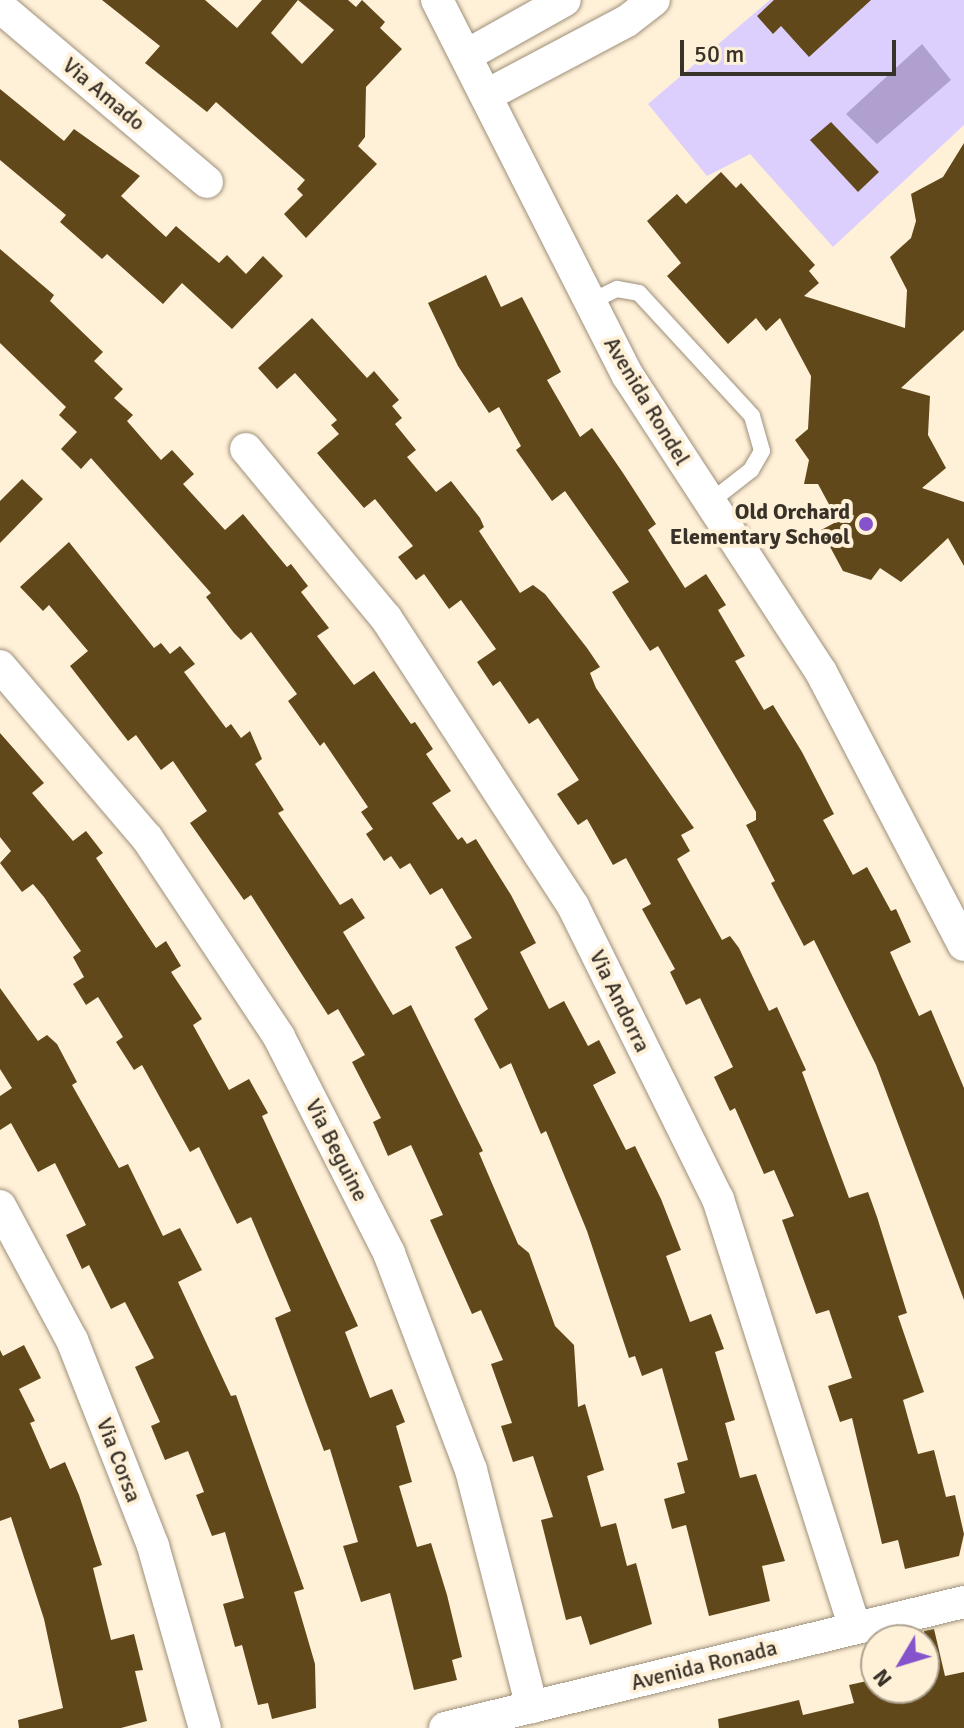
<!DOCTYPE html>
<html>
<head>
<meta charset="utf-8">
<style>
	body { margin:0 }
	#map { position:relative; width:964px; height:1728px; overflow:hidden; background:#fff0d8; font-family:Signika,sans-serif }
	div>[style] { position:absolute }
	.green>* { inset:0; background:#ddcffd }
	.water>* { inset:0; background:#b0a0d0 }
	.building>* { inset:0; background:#60481b }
	.roads { filter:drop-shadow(0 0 2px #9e907a) drop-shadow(0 0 2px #9e907a) }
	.service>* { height:16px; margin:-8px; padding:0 8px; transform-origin:8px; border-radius:8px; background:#fff }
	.minor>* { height:32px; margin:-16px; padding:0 16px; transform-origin:16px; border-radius:16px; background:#fff }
	.dots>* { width:22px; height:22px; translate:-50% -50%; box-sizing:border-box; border:4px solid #fff0d8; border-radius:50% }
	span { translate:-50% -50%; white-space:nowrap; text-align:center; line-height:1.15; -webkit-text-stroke:8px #fff0d8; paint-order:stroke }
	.street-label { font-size:22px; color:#383229 }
	.poi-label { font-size:22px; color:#383229; font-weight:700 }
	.right { translate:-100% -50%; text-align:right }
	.north { position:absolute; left:860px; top:1624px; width:80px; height:80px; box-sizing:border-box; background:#fff0d8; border:2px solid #afa492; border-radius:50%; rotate:232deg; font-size:22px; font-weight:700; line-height:32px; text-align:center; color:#383229 }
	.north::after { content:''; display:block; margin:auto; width:28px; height:36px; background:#8554cc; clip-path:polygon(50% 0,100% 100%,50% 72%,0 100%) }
	.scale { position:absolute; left:680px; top:40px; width:216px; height:36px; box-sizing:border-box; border:4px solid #383229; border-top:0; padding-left:10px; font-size:24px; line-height:28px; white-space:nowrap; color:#383229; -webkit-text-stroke:6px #fff0d8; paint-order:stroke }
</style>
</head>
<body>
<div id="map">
	<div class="green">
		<div style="clip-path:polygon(770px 0,964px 0,964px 125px,833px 247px,750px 154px,707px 176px,648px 104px)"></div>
	</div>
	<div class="water">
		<div style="clip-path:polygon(922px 44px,951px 80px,877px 144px,846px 114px)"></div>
	</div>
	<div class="building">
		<div style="clip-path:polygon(evenodd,102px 0,205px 0,237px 28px,262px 0,348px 0,356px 7px,362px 0,385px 22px,380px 28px,402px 49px,366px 87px,365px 137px,358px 146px,377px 164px,306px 238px,284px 214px,303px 195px,297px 189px,305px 180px,216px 102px,207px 112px,145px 63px,160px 46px,102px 0,298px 0,334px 30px,302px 64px,271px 33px,298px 0)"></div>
		<div style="clip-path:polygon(774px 0,871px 0,809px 57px,781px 26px,773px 34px,757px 16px)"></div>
		<div style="clip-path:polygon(0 89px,64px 141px,74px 129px,140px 176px,121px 196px,166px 237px,176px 226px,219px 263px,227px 255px,246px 274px,263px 256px,283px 276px,232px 329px,182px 283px,163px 304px,107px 254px,102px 259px,60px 222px,66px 215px,0 160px)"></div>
		<div style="clip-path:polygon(831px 122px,879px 172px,858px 192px,810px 140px)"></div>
		<div style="clip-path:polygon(964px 143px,964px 330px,901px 388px,930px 396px,928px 435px,946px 468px,922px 488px,964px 502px,964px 566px,948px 538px,901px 582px,880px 568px,871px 580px,843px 571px,821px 530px,838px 521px,818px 484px,804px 484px,809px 460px,795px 440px,808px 429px,811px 376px,780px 318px,766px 331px,756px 318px,728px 344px,667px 276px,681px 263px,647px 221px,677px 194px,686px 204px,721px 172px,736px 188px,741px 183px,815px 265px,809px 271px,819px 283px,804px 296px,905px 328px,907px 290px,890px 257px,911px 238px,916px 221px,911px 194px,943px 177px)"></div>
		<div style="clip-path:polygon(0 249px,54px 295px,50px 301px,103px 352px,94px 361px,123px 389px,114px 398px,133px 415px,127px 421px,161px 460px,172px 450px,194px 474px,183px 484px,225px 530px,243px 514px,287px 567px,291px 564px,308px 586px,301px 592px,329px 628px,317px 636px,354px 685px,374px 671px,411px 724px,415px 722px,433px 749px,426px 754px,451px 791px,432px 803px,458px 840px,462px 837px,467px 844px,476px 839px,511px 895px,536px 943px,520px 952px,549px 1009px,564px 1001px,588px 1046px,599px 1040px,616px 1073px,593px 1085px,626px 1150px,635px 1146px,661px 1199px,681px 1250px,666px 1256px,690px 1322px,711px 1314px,724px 1349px,715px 1352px,735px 1420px,725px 1423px,740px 1478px,756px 1474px,785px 1561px,762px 1566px,770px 1601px,709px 1616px,686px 1525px,672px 1529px,664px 1499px,685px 1493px,677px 1463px,688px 1460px,662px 1368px,642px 1376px,635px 1356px,629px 1358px,587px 1231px,546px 1131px,541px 1134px,511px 1063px,500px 1069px,474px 1019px,488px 1009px,455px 947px,472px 938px,442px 888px,430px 895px,410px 863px,400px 869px,391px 856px,384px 861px,366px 834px,373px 829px,361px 812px,368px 807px,324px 742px,320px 746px,288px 701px,297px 694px,251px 632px,241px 640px,234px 633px,206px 597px,211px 593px,91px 458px,81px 469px,61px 449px,77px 432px,59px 415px,66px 407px,0 343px)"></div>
		<div style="clip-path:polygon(486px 275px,501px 307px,522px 297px,561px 372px,547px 380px,580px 437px,592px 428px,623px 473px,656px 524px,648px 530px,685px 588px,706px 574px,726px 605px,718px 610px,745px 656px,735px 661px,764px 710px,773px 705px,802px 752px,834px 814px,823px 820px,853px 875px,867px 867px,891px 911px,896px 909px,911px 942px,890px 952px,919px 1016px,931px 1010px,964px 1088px,964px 1300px,876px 1065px,814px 940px,804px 946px,771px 883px,775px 881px,746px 825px,756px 820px,756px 812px,658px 646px,650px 651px,612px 592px,629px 582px,565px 491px,552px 501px,516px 450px,521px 446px,499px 407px,489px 413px,458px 366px,428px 303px)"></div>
		<div style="clip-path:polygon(312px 318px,367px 378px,374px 371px,399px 400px,392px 406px,402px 418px,395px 424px,416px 450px,407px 457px,436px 492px,451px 481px,480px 518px,484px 527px,479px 531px,520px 593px,533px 585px,545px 594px,587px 648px,600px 667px,590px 673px,596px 688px,694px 828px,681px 835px,690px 851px,677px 859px,722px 940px,730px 936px,739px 948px,769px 1011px,777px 1007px,806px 1070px,802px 1072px,849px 1198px,868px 1192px,877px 1217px,907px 1313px,898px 1316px,924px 1392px,903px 1400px,918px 1454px,934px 1450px,946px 1497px,955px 1495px,964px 1534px,959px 1556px,905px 1569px,898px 1540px,882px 1544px,852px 1418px,840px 1422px,828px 1386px,852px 1378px,829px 1310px,816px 1314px,782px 1220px,794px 1216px,774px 1170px,764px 1174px,735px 1108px,730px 1111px,714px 1077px,733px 1067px,700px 998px,686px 1005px,670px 972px,675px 969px,642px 909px,651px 904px,626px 858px,613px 865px,587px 819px,578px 825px,557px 794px,579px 780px,538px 718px,529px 724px,500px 681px,493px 686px,477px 662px,496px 649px,461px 600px,449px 609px,424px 574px,416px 580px,398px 557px,413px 546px,375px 499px,364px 508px,317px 453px,339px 434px,331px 425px,337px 420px,295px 373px,277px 389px,258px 368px)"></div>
		<div style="clip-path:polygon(22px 479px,43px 499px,0 543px,0 501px)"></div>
		<div style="clip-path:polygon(69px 542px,154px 648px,161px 643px,170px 654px,180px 646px,195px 664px,184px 672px,226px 728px,231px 724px,241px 738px,250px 731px,262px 759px,255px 764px,284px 810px,278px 813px,340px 905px,352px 898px,365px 918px,343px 932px,393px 1015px,411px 1005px,483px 1151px,479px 1153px,518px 1244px,529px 1253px,555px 1326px,574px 1345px,578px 1407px,585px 1404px,604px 1470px,587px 1476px,601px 1527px,616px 1523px,627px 1566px,636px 1563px,652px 1624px,590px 1645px,581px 1616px,566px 1620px,541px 1520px,553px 1517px,533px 1456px,513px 1462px,501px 1426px,512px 1423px,491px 1364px,503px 1360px,481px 1310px,472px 1314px,430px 1220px,443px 1215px,411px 1145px,388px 1156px,373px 1122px,381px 1118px,352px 1062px,365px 1055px,338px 1009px,328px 1015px,251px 895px,244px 900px,190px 823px,207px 811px,173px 761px,161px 770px,136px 735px,128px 741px,70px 666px,88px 651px,49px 605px,43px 611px,20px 587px)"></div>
		<div style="clip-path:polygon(0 733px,44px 783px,32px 793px,73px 841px,86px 831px,103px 853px,96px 858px,156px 948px,166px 941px,181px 966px,171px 972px,202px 1019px,193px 1025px,229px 1090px,249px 1079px,268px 1113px,262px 1116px,358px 1326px,345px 1332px,370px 1398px,392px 1389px,405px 1422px,396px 1426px,412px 1482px,399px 1486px,417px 1547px,431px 1543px,447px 1595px,462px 1657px,452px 1660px,457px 1680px,414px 1690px,390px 1593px,361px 1602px,343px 1546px,358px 1542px,330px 1449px,324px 1451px,275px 1318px,291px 1311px,251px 1217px,237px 1224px,199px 1147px,190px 1152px,142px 1065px,134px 1070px,116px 1042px,123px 1037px,98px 997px,86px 1005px,73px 984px,84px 977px,73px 957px,81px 951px,44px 897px,33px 884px,22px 892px,0 863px,11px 851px,0 837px)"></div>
		<div style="clip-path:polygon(0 988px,38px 1041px,47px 1035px,57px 1044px,77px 1082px,72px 1085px,119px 1168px,128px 1164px,163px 1236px,180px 1228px,202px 1270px,178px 1282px,231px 1396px,236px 1395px,304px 1589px,294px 1592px,315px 1664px,316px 1708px,272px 1719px,268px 1703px,258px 1705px,242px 1645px,235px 1647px,223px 1604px,244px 1598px,225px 1532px,212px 1536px,196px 1495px,204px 1492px,188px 1451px,165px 1460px,151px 1426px,160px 1422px,135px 1367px,154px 1358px,125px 1302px,111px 1309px,89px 1265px,82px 1269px,66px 1235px,86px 1225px,55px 1163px,38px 1172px,11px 1123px,0 1130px,0 1096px,12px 1088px,0 1069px)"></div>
		<div style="clip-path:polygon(24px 1345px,41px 1378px,19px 1389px,35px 1421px,30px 1423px,50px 1469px,65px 1462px,79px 1495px,102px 1565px,93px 1568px,111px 1640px,134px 1634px,143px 1670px,135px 1671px,147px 1721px,121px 1728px,19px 1728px,18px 1720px,63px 1708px,44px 1619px,11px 1517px,0 1521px,0 1350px,3px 1356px)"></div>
		<div style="clip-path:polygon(934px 1629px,945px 1676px,964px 1672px,964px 1728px,719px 1728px,718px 1719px,799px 1700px,803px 1715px,854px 1703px,849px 1685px,876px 1679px,876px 1688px,924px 1688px,924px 1631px)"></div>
	</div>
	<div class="roads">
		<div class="service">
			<div style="left:590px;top:302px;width:30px;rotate:-26deg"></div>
			<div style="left:617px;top:289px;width:22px;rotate:10deg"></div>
			<div style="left:639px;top:293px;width:167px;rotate:47.4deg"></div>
			<div style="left:752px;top:416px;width:36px;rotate:74deg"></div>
			<div style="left:762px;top:451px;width:22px;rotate:120deg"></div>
			<div style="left:751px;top:470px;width:52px;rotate:142deg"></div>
		</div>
		<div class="minor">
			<div style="left:437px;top:0;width:422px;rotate:63.1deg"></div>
			<div style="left:628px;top:376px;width:353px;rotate:56.9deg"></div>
			<div style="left:821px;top:672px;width:308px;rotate:62.4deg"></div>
			<div style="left:0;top:7px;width:271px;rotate:40.2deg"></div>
			<div style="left:467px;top:55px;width:112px;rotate:-29.3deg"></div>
			<div style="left:489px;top:94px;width:156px;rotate:-27.9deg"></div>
			<div style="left:627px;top:21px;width:34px;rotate:-38deg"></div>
			<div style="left:246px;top:449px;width:219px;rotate:50.4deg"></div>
			<div style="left:386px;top:618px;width:343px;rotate:57deg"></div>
			<div style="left:573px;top:906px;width:327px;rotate:63.7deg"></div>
			<div style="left:718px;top:1199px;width:448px;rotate:72.3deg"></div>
			<div style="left:0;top:666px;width:226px;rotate:49.5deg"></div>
			<div style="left:147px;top:838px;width:239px;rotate:56.4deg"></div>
			<div style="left:279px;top:1037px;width:242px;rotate:63deg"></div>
			<div style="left:389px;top:1253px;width:232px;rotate:69.3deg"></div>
			<div style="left:471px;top:1470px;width:245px;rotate:75.6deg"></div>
			<div style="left:0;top:1206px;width:152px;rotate:61.8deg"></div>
			<div style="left:72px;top:1340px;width:221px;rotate:68.5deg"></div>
			<div style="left:153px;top:1546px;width:189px;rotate:74.1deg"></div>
			<div style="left:445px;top:1728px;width:534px;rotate:-13.65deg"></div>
		</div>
	</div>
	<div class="dots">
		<div style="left:866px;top:524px;background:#8554cc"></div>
	</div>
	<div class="street-label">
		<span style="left:104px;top:94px;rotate:40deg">Via Amado</span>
		<span style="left:647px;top:401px;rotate:59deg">Avenida Rondel</span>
		<span style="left:620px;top:1001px;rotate:64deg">Via Andorra</span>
		<span style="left:337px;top:1150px;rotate:63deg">Via Beguine</span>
		<span style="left:119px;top:1460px;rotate:69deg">Via Corsa</span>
		<span style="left:704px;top:1665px;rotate:-14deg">Avenida Ronada</span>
	</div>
	<div class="poi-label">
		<span class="right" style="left:850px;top:524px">Old Orchard<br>Elementary School</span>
	</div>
	<div class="north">N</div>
	<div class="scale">50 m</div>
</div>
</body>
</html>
